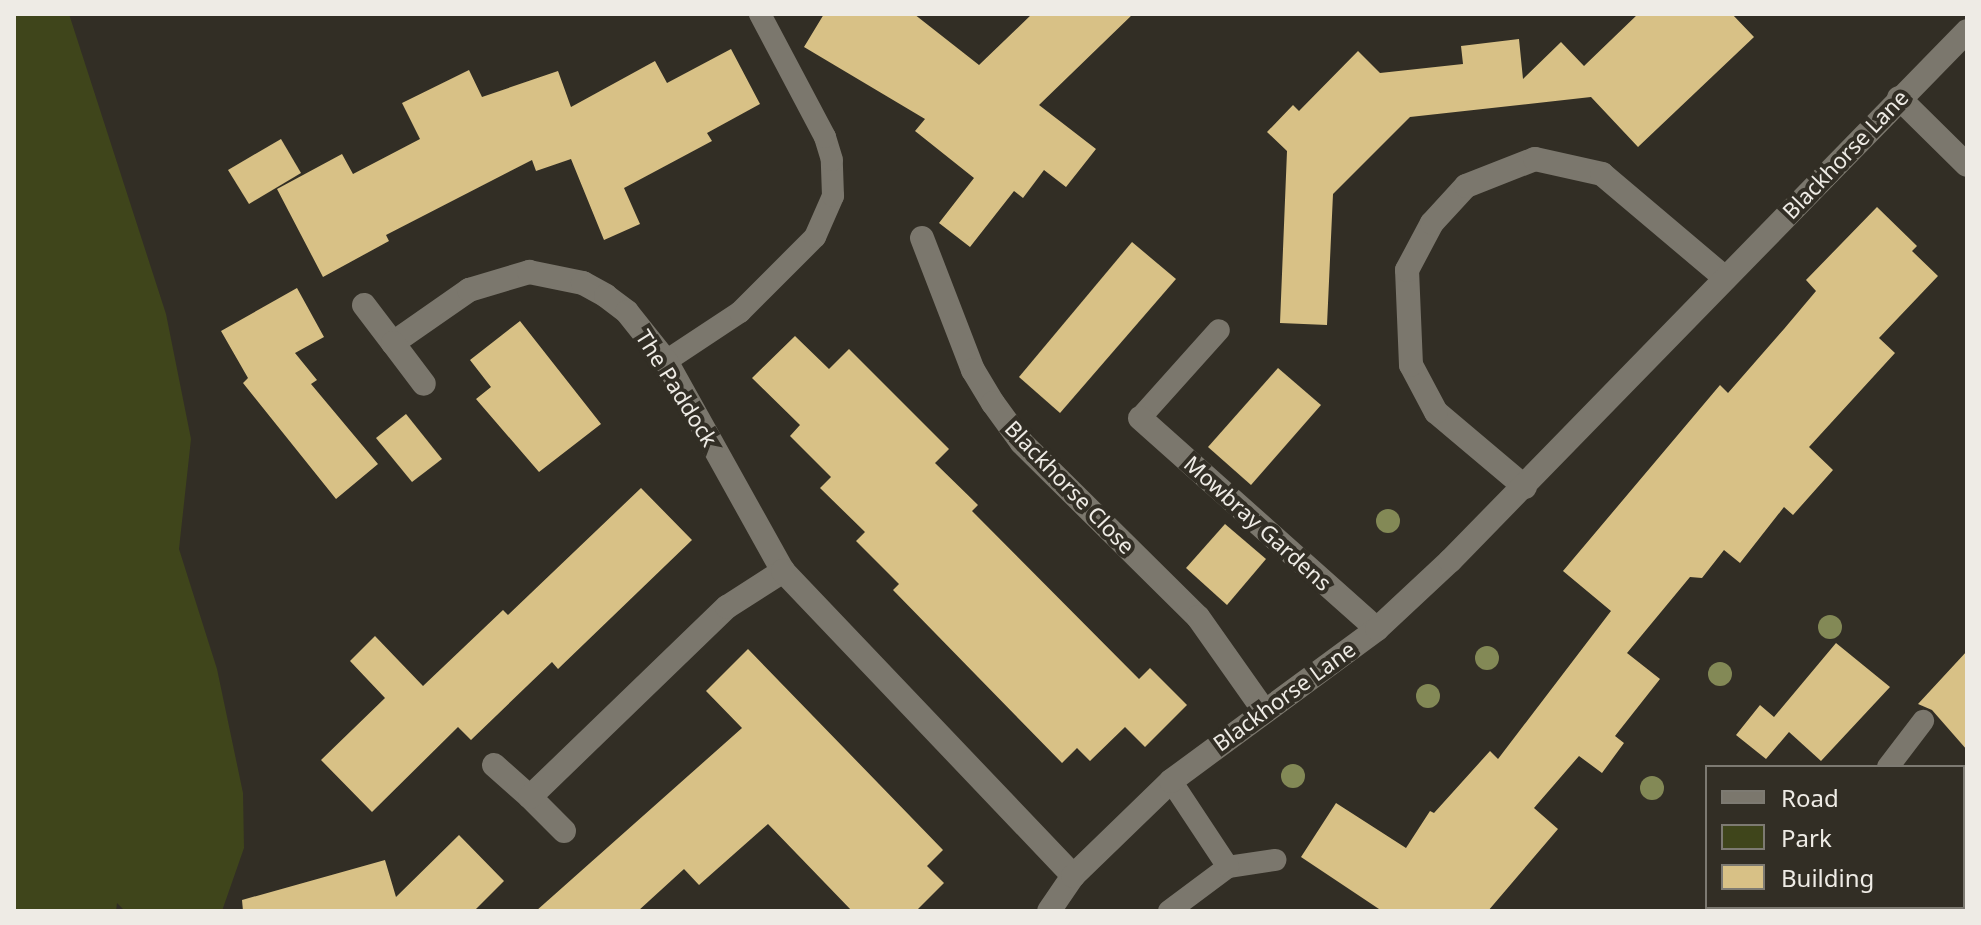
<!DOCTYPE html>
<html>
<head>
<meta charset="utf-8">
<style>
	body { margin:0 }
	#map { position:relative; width:1981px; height:925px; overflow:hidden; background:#322e25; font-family:"Noto Sans",sans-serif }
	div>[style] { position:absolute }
	.green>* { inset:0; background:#3f451b }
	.building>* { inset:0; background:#d8c186 }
	.service>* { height:22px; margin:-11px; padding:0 11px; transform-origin:11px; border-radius:11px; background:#7b776d }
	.minor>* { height:24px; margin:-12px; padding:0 12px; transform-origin:12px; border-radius:12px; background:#7b776d }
	.trees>* { width:24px; height:24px; margin:-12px; border-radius:50%; background:#838956 }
	span { translate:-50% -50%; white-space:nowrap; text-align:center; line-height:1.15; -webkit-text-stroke:8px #322e25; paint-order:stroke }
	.street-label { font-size:22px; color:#eeebe5 }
	.frame { position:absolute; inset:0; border:16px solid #eeebe5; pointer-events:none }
	.legend { position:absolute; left:1705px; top:765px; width:260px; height:144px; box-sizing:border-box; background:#322e25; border:2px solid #7d7a72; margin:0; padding:10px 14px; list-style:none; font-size:24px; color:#eeebe5 }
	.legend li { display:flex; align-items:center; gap:16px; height:40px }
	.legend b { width:40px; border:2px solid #7d7a72 }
</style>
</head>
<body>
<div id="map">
	<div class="green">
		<div style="clip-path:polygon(14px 14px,69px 14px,166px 314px,191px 439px,179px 549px,217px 669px,243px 793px,244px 848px,222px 911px,125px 911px,117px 903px,116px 911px,14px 911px)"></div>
	</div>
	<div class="building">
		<div style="clip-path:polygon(824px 14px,914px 14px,979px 65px,1032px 14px,1133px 14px,1039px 105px,1096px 149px,1066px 187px,1044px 170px,1023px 198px,1014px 191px,970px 247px,939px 223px,974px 178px,915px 131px,925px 119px,804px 47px)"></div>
		<div style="clip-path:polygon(1638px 14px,1732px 14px,1754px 37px,1638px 147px,1591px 97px,1410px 117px,1333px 194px,1327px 325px,1280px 323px,1287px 151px,1267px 132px,1293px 105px,1299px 111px,1358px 51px,1380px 73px,1463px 64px,1461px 46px,1519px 39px,1523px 79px,1561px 42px,1584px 66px)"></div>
		<div style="clip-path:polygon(731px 49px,760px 104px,707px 133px,712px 141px,624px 188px,640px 224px,604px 240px,571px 159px,536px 171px,532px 160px,386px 235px,389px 241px,323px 277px,277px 189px,342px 154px,353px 174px,420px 139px,402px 103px,469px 70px,482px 97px,558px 71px,571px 107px,655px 61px,667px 83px)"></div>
		<div style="clip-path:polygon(281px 139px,301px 173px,249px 204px,228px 170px)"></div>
		<div style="clip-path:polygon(1877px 207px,1917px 246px,1912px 251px,1938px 276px,1879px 338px,1895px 353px,1809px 447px,1833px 470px,1793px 515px,1784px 507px,1740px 563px,1724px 550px,1702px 578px,1690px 577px,1627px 653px,1660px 679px,1615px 736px,1624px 743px,1602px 773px,1579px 756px,1534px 808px,1558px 829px,1488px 911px,1382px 911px,1301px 857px,1336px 803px,1406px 848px,1430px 811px,1434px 813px,1490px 751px,1498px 759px,1611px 611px,1563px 571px,1720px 385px,1728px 393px,1784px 329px,1816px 291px,1806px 280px)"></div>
		<div style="clip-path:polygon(1132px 242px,1176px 279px,1060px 413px,1019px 377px)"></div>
		<div style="clip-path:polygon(297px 288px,324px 337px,295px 353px,317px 380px,311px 384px,378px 464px,336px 499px,243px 383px,248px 378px,221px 331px)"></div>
		<div style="clip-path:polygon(520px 321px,601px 424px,539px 472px,476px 399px,491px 387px,470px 360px)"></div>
		<div style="clip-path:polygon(795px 336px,829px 369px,849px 349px,949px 449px,935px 463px,978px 505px,972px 511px,1139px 679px,1150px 668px,1187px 705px,1145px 747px,1125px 727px,1090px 761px,1077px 748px,1062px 763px,893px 590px,899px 584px,856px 541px,865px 532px,820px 488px,831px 477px,790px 436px,800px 425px,752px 378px)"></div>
		<div style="clip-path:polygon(1278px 368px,1321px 405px,1251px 485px,1208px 447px)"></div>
		<div style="clip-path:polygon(406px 414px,442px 459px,412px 482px,376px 438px)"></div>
		<div style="clip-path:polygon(641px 488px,692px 540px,558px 669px,552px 662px,471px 740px,458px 727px,372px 812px,321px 760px,385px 698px,350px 661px,375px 636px,423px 686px,503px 610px,508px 615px)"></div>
		<div style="clip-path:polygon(1225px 524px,1266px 559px,1227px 605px,1186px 568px)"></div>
		<div style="clip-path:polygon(1836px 643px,1890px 687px,1821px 761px,1789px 732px,1766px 759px,1736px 735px,1760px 705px,1774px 717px)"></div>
		<div style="clip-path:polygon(748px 649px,943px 850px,927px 866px,944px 883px,916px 911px,852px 911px,768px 824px,699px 885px,684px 869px,638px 911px,536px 911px,742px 728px,706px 691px)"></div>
		<div style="clip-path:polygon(1967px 651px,1967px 750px,1932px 710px,1918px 704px)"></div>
		<div style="clip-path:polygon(459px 835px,504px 881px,474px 911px,243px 911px,242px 900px,385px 860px,396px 897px)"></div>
	</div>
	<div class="service">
		<div style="left:666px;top:361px;width:89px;rotate:-33.5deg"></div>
		<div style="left:740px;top:312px;width:106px;rotate:-45deg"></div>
		<div style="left:815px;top:237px;width:45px;rotate:-66.3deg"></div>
		<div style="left:833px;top:196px;width:36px;rotate:-92deg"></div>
		<div style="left:832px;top:160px;width:24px;rotate:-107deg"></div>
		<div style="left:825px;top:137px;width:139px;rotate:-117.9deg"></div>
		<div style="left:1140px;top:418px;width:118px;rotate:-48.1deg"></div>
		<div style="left:1888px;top:767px;width:58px;rotate:-52.7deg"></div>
		<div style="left:1228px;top:867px;width:48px;rotate:-8.5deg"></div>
		<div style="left:1169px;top:911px;width:74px;rotate:-36.7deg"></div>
		<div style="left:1228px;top:867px;width:103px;rotate:-123.5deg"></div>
	</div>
	<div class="minor">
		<div style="left:1899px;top:98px;width:95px;rotate:44.6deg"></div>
		<div style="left:922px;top:238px;width:142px;rotate:68.9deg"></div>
		<div style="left:973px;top:370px;width:39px;rotate:59deg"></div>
		<div style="left:993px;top:403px;width:49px;rotate:54.1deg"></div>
		<div style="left:1022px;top:443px;width:247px;rotate:44.7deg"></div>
		<div style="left:1198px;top:617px;width:113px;rotate:54.8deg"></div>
		<div style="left:364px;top:305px;width:48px;rotate:52.7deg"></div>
		<div style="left:393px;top:343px;width:93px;rotate:-34.9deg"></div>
		<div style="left:469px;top:290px;width:63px;rotate:-16.7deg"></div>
		<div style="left:529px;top:272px;width:55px;rotate:11.5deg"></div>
		<div style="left:583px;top:283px;width:26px;rotate:29deg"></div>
		<div style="left:606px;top:296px;width:26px;rotate:37deg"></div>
		<div style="left:627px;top:312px;width:63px;rotate:51.5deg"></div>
		<div style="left:666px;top:361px;width:240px;rotate:60.9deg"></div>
		<div style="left:393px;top:343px;width:51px;rotate:52.9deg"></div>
		<div style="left:1140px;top:418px;width:317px;rotate:41.7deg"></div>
		<div style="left:1525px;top:487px;width:116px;rotate:-139.9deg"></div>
		<div style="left:1436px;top:412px;width:53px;rotate:-118deg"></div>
		<div style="left:1411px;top:365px;width:95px;rotate:-92.4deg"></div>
		<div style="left:1407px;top:270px;width:53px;rotate:-62deg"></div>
		<div style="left:1432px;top:223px;width:50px;rotate:-47.4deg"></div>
		<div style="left:1466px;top:186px;width:74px;rotate:-21.4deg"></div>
		<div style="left:1535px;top:159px;width:69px;rotate:12.6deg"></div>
		<div style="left:1602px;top:174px;width:161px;rotate:40.2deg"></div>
		<div style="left:494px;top:765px;width:48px;rotate:41.6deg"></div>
		<div style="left:564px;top:831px;width:48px;rotate:-135deg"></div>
		<div style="left:530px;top:797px;width:274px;rotate:-44deg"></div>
		<div style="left:727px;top:607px;width:67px;rotate:-32.7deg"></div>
		<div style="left:783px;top:571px;width:421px;rotate:46.4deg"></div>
		<div style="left:1963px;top:833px;width:4px;rotate:27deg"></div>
		<div style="left:1049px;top:911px;width:42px;rotate:-55.6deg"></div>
		<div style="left:1073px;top:876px;width:136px;rotate:-44.1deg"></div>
		<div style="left:1171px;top:781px;width:256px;rotate:-36.4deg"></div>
		<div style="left:1377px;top:629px;width:100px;rotate:-43deg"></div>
		<div style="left:1450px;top:561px;width:740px;rotate:-45.71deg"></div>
	</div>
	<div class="trees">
		<div style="left:1388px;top:521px"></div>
		<div style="left:1830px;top:627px"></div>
		<div style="left:1487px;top:658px"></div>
		<div style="left:1720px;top:674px"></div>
		<div style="left:1428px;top:696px"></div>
		<div style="left:1293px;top:776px"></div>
		<div style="left:1652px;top:788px"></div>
	</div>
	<div class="street-label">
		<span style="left:1845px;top:154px;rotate:-46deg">Blackhorse Lane</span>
		<span style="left:677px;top:388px;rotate:58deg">The Paddock</span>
		<span style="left:1070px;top:487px;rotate:46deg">Blackhorse Close</span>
		<span style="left:1258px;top:523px;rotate:42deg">Mowbray Gardens</span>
		<span style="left:1284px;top:696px;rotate:-36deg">Blackhorse Lane</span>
	</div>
	<div class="frame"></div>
	<ul class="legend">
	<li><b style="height:10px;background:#7b776d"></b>Road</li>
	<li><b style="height:22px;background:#3f451b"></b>Park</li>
	<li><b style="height:22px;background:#d8c186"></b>Building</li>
	</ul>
</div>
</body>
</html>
